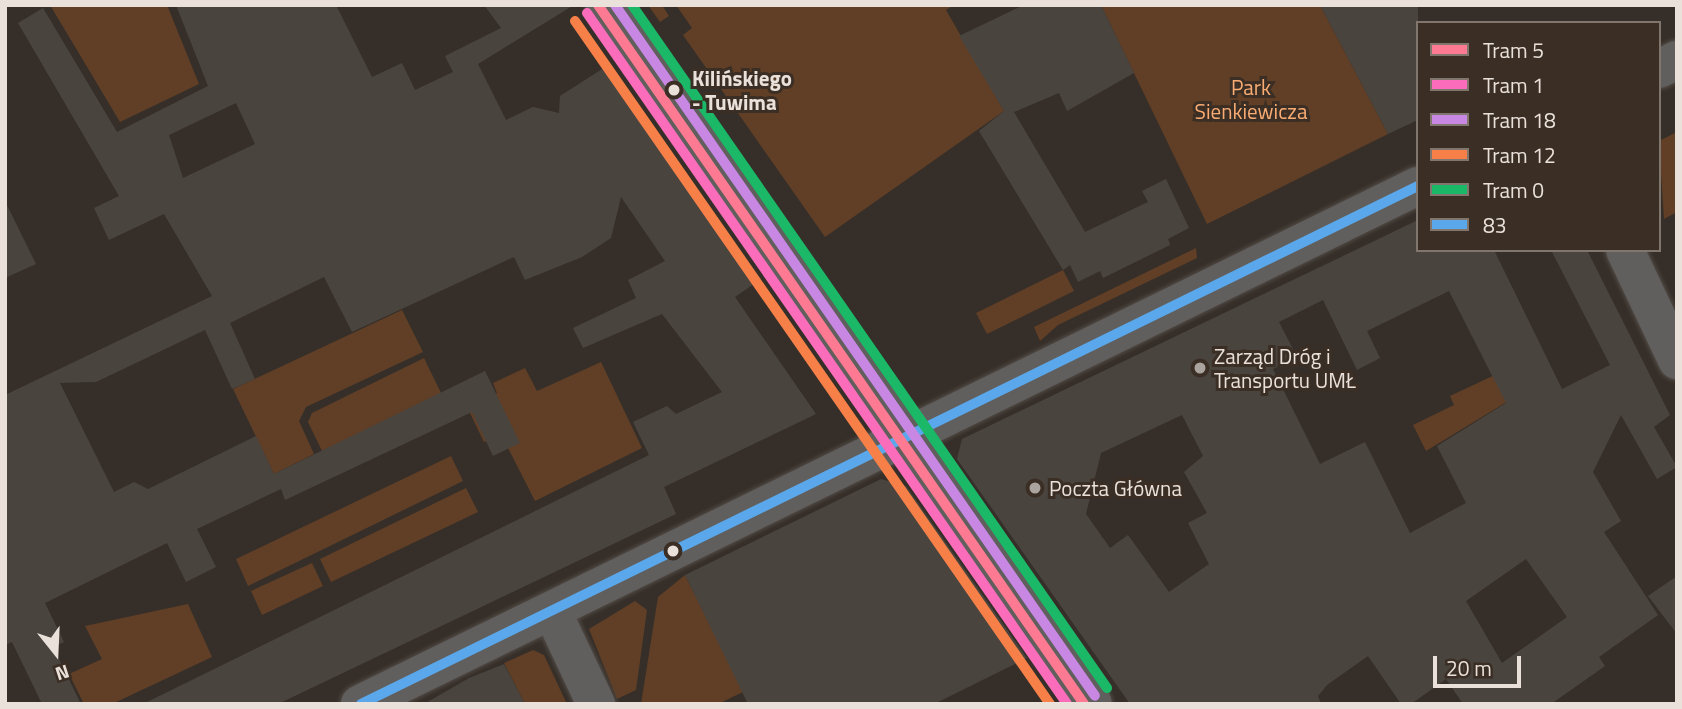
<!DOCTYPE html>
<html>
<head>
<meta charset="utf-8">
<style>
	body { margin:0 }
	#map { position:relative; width:1682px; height:709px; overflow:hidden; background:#362f29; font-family:"Titillium Web",sans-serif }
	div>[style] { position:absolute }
	.green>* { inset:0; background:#603f26 }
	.building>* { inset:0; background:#4a443f }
	.roads { filter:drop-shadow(0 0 2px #524b46) drop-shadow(0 0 2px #524b46) }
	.minor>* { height:38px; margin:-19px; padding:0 19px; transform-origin:19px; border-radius:19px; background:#615f5d }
	.bus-1>* { height:10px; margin:-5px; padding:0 5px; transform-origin:5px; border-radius:5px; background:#5aa8eb }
	.tram-1>* { height:10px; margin:-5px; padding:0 5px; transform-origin:5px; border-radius:5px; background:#fe7a93 }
	.tram-2>* { height:10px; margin:-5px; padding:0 5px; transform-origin:5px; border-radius:5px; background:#fb6dba }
	.tram-3>* { height:10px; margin:-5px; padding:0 5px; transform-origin:5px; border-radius:5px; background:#c787e3 }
	.tram-4>* { height:10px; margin:-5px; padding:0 5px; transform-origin:5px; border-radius:5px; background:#f78048 }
	.tram-5>* { height:10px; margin:-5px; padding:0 5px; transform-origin:5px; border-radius:5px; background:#1ab867 }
	.dots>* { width:19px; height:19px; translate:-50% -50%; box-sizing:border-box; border:4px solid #3b2e24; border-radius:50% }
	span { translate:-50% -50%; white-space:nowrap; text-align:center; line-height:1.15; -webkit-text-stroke:6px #3b2e24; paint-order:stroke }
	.stop-label { font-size:21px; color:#eae1db; font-weight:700 }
	.left { translate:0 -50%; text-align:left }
	.park-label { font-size:21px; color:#f9ac73 }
	.poi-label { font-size:21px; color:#eae1db }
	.frame { position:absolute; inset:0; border:7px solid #eae1db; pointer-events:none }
	.legend { position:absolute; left:1416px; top:21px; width:245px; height:231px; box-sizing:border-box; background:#3b2e24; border:2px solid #81766d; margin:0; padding:9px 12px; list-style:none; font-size:21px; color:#eae1db }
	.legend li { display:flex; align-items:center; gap:14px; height:35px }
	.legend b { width:35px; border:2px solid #81766d }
	.north { position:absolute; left:21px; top:618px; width:70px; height:70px; -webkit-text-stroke:5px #3b2e24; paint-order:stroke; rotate:162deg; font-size:19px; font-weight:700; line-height:28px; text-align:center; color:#eae1db }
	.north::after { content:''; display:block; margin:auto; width:24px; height:32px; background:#eae1db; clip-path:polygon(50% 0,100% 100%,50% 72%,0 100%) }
	.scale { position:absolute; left:1433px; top:656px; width:88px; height:32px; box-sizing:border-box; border:4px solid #eae1db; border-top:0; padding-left:9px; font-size:21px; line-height:24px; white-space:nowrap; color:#eae1db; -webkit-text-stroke:5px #3b2e24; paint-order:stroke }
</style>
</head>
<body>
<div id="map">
	<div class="green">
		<div style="clip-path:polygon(50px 5px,167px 5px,199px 84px,120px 122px)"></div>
		<div style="clip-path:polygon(648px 5px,662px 5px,669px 16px,660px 22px)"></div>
		<div style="clip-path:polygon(676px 5px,954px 5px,946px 10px,1004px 111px,825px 237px,683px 35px,692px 28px)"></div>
		<div style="clip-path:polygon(1101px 5px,1320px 5px,1388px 134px,1207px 224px)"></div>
		<div style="clip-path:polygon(1677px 132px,1677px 212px,1664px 219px,1659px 141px)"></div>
		<div style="clip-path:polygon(1196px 248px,1197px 258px,1058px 325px,1040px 341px,1034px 327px)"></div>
		<div style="clip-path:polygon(1063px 270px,1074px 291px,987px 334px,976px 313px)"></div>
		<div style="clip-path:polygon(402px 310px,423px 352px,306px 407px,299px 421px,314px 454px,274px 474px,233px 389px)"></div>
		<div style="clip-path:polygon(424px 358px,441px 393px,322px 451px,308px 422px,312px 413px)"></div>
		<div style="clip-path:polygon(601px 362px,642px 448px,535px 501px,508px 448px,512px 429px,484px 442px,467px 407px,497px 393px,493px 383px,525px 368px,537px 391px)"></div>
		<div style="clip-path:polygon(1516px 365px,1528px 389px,1426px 451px,1413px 425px,1454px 405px,1450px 396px)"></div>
		<div style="clip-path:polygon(451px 456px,463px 481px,248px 586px,236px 559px)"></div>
		<div style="clip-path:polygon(466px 488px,478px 512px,331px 582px,320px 559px)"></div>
		<div style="clip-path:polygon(312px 563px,323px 586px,262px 615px,251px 591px)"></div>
		<div style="clip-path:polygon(685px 575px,743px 692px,718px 704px,641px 704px,658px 597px)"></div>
		<div style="clip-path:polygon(635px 601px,647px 610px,636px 690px,617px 699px,589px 629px)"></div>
		<div style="clip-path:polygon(188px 604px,212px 657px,112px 704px,84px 704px,69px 674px,102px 659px,85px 626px)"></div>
		<div style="clip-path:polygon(533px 650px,544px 655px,567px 704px,525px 704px,504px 663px)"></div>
	</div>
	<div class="building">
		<div style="clip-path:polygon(evenodd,176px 5px,336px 5px,372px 77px,402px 63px,415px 90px,453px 72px,445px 56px,501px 28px,484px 5px,574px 5px,478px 64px,506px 120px,533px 107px,559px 113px,560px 96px,610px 64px,761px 279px,735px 297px,816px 414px,664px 487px,676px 514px,278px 704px,143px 704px,649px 455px,633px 422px,667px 406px,676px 414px,722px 392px,662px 314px,583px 348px,573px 328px,636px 298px,628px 280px,665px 261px,621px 197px,611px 238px,582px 257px,525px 280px,514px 257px,352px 332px,324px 277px,230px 323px,255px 379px,232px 389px,205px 330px,96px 382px,60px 383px,114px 492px,134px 482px,148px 489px,256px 436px,274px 474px,485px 371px,520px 443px,493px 456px,472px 412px,285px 500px,281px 489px,197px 529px,216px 567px,186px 582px,167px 543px,45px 603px,64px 642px,53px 647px,81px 704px,42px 704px,12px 642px,5px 645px,5px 395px,212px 296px,164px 214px,109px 240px,94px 208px,119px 196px,18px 23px,43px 8px,117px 132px,208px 86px,176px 5px,236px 103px,255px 144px,183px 178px,169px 135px,236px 103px)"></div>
		<div style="clip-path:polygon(1024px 5px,1101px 5px,1134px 73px,1067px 111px,1059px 93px,1014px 112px,1085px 232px,1148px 202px,1142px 191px,1166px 179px,1189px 228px,1168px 239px,1170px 245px,1103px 278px,1100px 271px,1078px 282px,1070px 265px,1063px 270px,979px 131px,1004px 111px,959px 36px)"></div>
		<div style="clip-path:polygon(1320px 5px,1418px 5px,1418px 120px,1388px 134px)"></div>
		<div style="clip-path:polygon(5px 201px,36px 264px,5px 278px)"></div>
		<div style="clip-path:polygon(evenodd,1418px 220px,1418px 250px,1494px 250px,1562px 389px,1610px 365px,1551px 250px,1587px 250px,1670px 415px,1654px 427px,1677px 467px,1657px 479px,1621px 415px,1593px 472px,1621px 521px,1604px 532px,1658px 615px,1599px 657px,1605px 666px,1551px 704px,1463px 704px,1446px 679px,1411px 704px,1401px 704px,1368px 656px,1327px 685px,1318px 696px,1321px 704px,1130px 704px,957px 459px,962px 439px,1418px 220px,1449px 291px,1506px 403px,1437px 446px,1466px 503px,1410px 533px,1365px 442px,1320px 464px,1273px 369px,1297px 357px,1279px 322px,1323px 300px,1357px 370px,1380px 358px,1367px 331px,1449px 291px,1418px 220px,1182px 415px,1203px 456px,1184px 472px,1207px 513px,1188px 523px,1209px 564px,1169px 592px,1128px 535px,1110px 548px,1086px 514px,1101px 453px,1182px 415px,1418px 220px,1526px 559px,1567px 617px,1502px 663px,1466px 601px,1526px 559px)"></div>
		<div style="clip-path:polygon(881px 479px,906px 486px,1027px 658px,934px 704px,748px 704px,685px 575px)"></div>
		<div style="clip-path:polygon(1677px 576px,1677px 634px,1648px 596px)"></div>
		<div style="clip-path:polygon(504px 664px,525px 704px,424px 704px,469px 678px)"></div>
	</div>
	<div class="roads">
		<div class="minor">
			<div style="left:605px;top:5px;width:852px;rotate:55.08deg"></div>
			<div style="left:1659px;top:69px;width:20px;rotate:-27deg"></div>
			<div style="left:1625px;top:250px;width:122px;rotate:64.7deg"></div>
			<div style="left:552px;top:611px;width:103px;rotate:64.7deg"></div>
			<div style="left:360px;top:704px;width:1178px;rotate:-26.09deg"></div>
		</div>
	</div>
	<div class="bus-1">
		<div style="left:361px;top:704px;width:1177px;rotate:-26.11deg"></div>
	</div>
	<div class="tram-1">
		<div style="left:598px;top:5px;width:851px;rotate:55.19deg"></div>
	</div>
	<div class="tram-2">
		<div style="left:587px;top:13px;width:841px;rotate:55.21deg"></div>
	</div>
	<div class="tram-3">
		<div style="left:615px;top:5px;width:841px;rotate:55.21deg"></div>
	</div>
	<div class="tram-4">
		<div style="left:575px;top:21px;width:832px;rotate:55.18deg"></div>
	</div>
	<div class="tram-5">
		<div style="left:632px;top:5px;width:832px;rotate:55.18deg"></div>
	</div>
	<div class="dots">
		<div style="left:674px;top:90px;background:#eae1db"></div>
		<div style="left:1200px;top:368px;background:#aba39d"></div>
		<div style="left:1035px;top:488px;background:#aba39d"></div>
		<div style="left:673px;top:551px;background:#eae1db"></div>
	</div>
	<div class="stop-label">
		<span class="left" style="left:692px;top:90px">Kilińskiego<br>- Tuwima</span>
	</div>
	<div class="park-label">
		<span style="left:1251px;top:99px">Park<br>Sienkiewicza</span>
	</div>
	<div class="poi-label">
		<span class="left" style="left:1214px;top:368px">Zarząd Dróg i<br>Transportu UMŁ</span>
		<span class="left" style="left:1049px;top:488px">Poczta Główna</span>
	</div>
	<div class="frame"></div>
	<ul class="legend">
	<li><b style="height:9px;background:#fe7a93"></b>Tram 5</li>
	<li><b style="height:9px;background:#fb6dba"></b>Tram 1</li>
	<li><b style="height:9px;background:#c787e3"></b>Tram 18</li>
	<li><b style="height:9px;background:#f78048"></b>Tram 12</li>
	<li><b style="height:9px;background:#1ab867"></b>Tram 0</li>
	<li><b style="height:9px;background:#5aa8eb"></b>83</li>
	</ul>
	<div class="north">N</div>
	<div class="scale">20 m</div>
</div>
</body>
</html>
